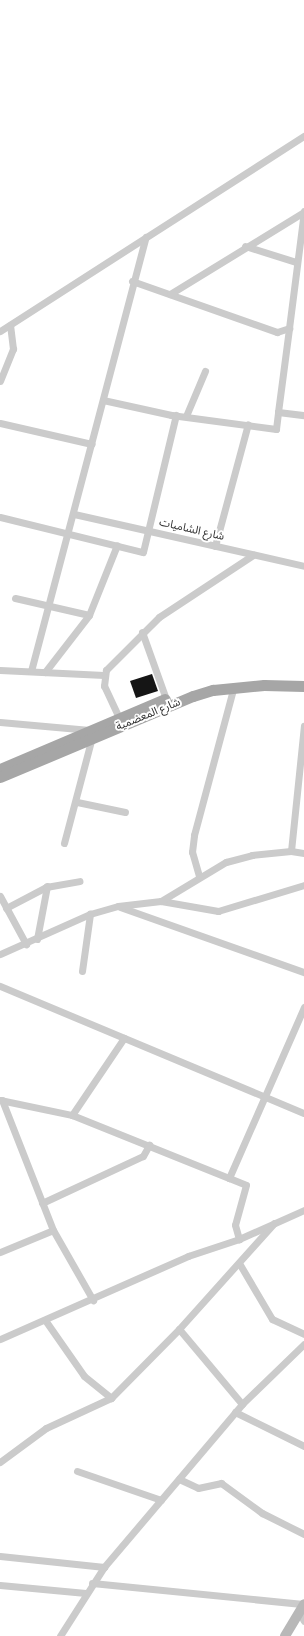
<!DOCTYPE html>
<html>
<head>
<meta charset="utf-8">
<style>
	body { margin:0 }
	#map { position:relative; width:304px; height:1636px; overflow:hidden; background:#fff; font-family:"PT Sans","Noto Sans Arabic",sans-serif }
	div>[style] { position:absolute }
	.building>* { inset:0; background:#151515 }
	.street>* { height:7px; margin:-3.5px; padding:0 3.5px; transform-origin:3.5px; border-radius:3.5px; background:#cbcbcb }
	.secondary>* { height:10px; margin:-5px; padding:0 5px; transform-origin:5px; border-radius:5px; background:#b8b8b8 }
	.primary>* { height:11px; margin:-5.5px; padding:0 5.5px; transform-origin:5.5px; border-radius:5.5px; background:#a6a6a6 }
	span { translate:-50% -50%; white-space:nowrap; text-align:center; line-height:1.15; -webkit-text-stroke:4px #fff; paint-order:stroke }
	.street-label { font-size:11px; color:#2e2e2e }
</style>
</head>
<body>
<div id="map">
	<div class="building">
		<div style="clip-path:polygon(152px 674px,158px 691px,136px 698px,130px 681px)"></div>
	</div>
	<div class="street">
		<div style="left:245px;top:246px;width:53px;rotate:17.4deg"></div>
		<div style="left:132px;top:281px;width:154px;rotate:19.4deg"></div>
		<div style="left:277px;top:332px;width:13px;rotate:-18deg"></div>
		<div style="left:289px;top:328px;width:118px;rotate:-82.7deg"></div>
		<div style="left:170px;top:294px;width:155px;rotate:-31.5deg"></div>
		<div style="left:0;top:331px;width:361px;rotate:-32.7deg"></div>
		<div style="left:0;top:381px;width:35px;rotate:-68deg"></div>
		<div style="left:13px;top:349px;width:24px;rotate:-97deg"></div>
		<div style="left:103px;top:400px;width:70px;rotate:12.4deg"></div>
		<div style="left:171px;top:415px;width:106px;rotate:7.6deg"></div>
		<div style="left:276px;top:429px;width:17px;rotate:-83deg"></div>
		<div style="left:278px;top:412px;width:26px;rotate:7deg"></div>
		<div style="left:278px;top:412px;width:85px;rotate:-82.5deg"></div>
		<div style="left:186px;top:416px;width:49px;rotate:-67.1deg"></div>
		<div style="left:0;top:423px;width:94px;rotate:12.9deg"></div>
		<div style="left:74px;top:514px;width:236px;rotate:12.7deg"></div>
		<div style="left:0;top:517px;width:147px;rotate:13.8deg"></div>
		<div style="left:143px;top:552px;width:141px;rotate:-76.5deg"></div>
		<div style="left:215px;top:546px;width:126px;rotate:-74.9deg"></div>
		<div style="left:15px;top:598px;width:76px;rotate:12.9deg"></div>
		<div style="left:142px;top:632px;width:74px;rotate:70.3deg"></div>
		<div style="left:0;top:670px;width:104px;rotate:2.8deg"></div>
		<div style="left:31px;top:671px;width:449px;rotate:-75.2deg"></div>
		<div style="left:45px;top:672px;width:72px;rotate:-52.3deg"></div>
		<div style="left:89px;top:615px;width:75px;rotate:-68.2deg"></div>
		<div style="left:0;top:722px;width:90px;rotate:5.1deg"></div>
		<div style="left:121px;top:722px;width:40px;rotate:-115deg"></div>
		<div style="left:104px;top:686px;width:16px;rotate:-83deg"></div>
		<div style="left:106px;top:670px;width:75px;rotate:-45deg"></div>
		<div style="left:159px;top:617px;width:113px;rotate:-33.4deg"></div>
		<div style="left:77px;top:802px;width:49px;rotate:11.8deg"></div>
		<div style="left:64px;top:843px;width:110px;rotate:-75.2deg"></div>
		<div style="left:291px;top:851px;width:126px;rotate:-84.1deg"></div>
		<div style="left:199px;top:876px;width:25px;rotate:-106deg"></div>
		<div style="left:192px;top:852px;width:17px;rotate:-83deg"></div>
		<div style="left:194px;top:835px;width:151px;rotate:-75deg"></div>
		<div style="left:0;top:896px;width:55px;rotate:61.6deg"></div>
		<div style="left:161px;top:901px;width:58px;rotate:10deg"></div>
		<div style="left:218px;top:911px;width:90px;rotate:-16.8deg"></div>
		<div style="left:120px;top:907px;width:195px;rotate:19.5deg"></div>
		<div style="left:6px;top:908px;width:45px;rotate:-27.7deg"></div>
		<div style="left:46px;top:887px;width:34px;rotate:-10deg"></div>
		<div style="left:37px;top:939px;width:54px;rotate:-79.3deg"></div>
		<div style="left:0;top:954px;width:98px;rotate:-24deg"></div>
		<div style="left:90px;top:914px;width:29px;rotate:-16deg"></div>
		<div style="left:118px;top:906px;width:43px;rotate:-6.6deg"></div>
		<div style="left:161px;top:901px;width:76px;rotate:-31deg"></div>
		<div style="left:226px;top:862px;width:27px;rotate:-15deg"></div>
		<div style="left:252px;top:855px;width:39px;rotate:-6deg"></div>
		<div style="left:291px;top:851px;width:13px;rotate:9deg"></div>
		<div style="left:82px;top:971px;width:58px;rotate:-82deg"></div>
		<div style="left:0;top:986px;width:329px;rotate:22.7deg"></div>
		<div style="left:0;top:1100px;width:74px;rotate:11.8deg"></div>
		<div style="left:72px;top:1115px;width:169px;rotate:21.9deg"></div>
		<div style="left:229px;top:1178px;width:187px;rotate:-66.3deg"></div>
		<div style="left:2px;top:1100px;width:140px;rotate:68.6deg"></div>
		<div style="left:72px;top:1115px;width:93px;rotate:-56deg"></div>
		<div style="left:229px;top:1178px;width:18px;rotate:22deg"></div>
		<div style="left:246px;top:1185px;width:41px;rotate:105.4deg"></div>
		<div style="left:235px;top:1225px;width:15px;rotate:74deg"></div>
		<div style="left:42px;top:1203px;width:111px;rotate:-25deg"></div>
		<div style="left:143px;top:1156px;width:13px;rotate:-61deg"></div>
		<div style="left:0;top:1252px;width:57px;rotate:-22.5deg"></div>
		<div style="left:53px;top:1230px;width:81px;rotate:60.3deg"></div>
		<div style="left:239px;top:1263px;width:65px;rotate:59.5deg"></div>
		<div style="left:272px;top:1319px;width:35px;rotate:25deg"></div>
		<div style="left:45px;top:1320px;width:68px;rotate:55.1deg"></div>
		<div style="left:84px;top:1376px;width:35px;rotate:39deg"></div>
		<div style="left:179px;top:1329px;width:98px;rotate:50deg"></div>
		<div style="left:0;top:1339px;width:206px;rotate:-23.8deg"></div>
		<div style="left:188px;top:1256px;width:54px;rotate:-18.4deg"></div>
		<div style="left:239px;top:1239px;width:71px;rotate:-24deg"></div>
		<div style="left:235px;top:1412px;width:77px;rotate:26.2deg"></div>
		<div style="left:0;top:1462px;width:57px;rotate:-36.5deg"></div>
		<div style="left:46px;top:1428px;width:72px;rotate:-24.8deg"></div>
		<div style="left:111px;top:1398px;width:97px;rotate:-45.4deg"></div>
		<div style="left:179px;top:1329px;width:142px;rotate:-48.1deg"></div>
		<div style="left:77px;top:1471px;width:89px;rotate:19deg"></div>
		<div style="left:179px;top:1479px;width:21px;rotate:25deg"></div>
		<div style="left:198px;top:1488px;width:24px;rotate:-12deg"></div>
		<div style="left:221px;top:1483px;width:51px;rotate:36.2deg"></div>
		<div style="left:262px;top:1513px;width:47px;rotate:26.6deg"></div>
		<div style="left:0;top:1556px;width:105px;rotate:6deg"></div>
		<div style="left:92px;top:1583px;width:213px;rotate:5.7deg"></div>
		<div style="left:0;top:1585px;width:86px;rotate:5.3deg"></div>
		<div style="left:299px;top:1612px;width:10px;rotate:61deg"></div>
		<div style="left:60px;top:1636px;width:82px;rotate:-57.5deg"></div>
		<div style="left:104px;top:1567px;width:214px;rotate:-49.7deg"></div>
		<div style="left:242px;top:1404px;width:86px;rotate:-44.1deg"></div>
	</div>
	<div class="secondary">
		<div style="left:285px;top:1636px;width:37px;rotate:-59deg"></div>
	</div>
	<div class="primary">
		<div style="left:0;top:769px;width:179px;rotate:-23deg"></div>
		<div style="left:0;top:777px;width:209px;rotate:-22.8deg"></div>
		<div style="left:193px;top:696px;width:21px;rotate:-17deg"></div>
		<div style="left:213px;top:690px;width:51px;rotate:-5.6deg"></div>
		<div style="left:264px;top:685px;width:40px;rotate:1.4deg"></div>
	</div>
	<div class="street-label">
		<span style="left:192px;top:529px;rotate:13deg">شارع الشاميات</span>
		<span style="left:148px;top:714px;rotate:-22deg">شارع المعضمية</span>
	</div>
</div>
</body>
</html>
